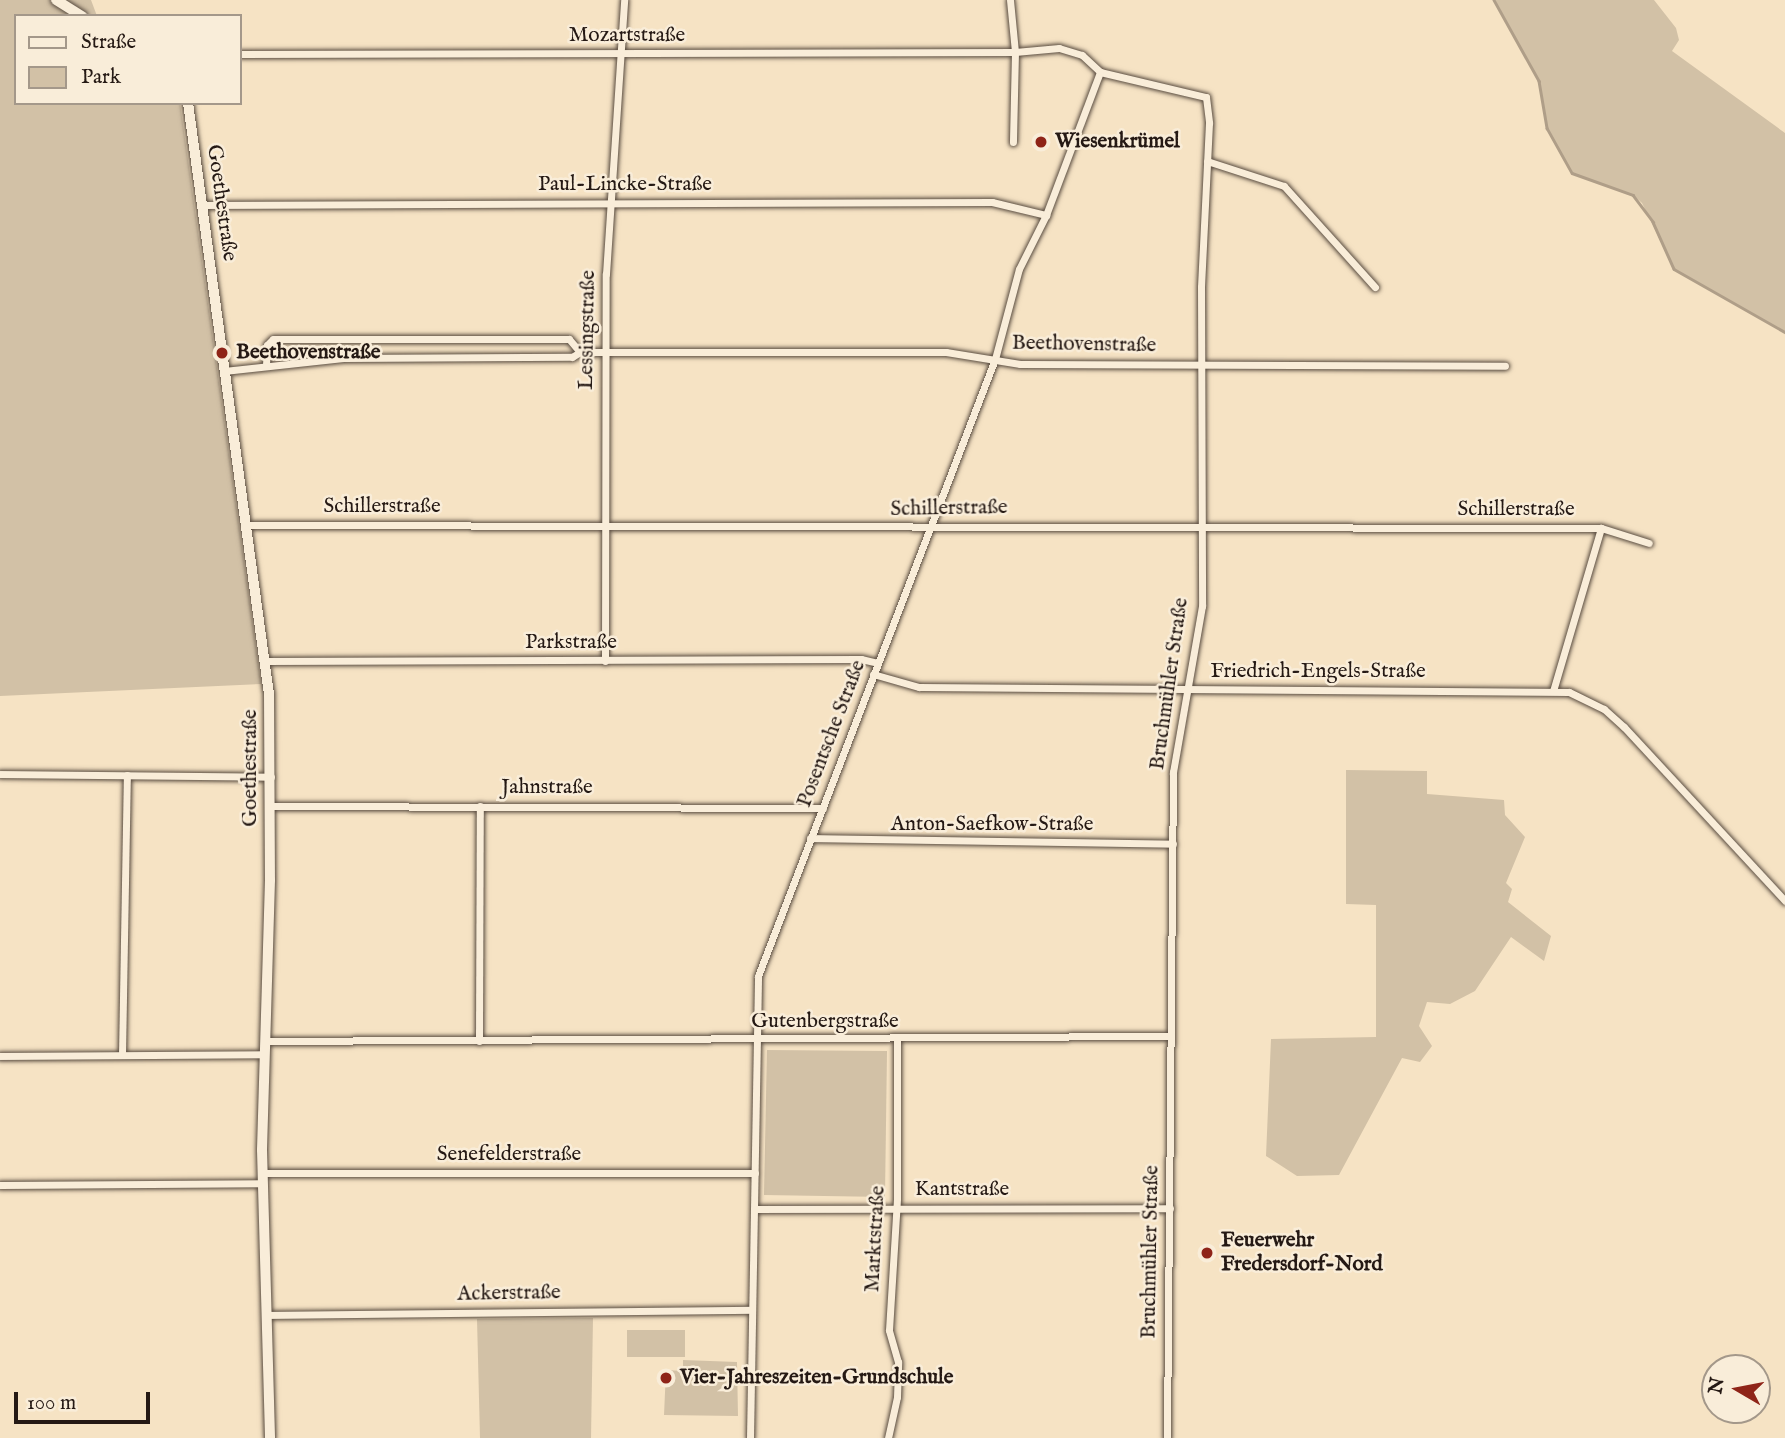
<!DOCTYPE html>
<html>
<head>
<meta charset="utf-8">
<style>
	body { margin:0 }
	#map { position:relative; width:1785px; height:1438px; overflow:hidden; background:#f6e3c4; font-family:"IM FELL English",serif }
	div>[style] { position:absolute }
	.green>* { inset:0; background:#d2c1a6 }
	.stream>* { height:2.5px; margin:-1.25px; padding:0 1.25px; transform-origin:1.25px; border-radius:1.25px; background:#af9e88 }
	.roads { filter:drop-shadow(0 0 2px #594c40) drop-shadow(0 0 2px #594c40) }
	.minor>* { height:7px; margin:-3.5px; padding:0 3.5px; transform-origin:3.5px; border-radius:3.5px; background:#f9edd9 }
	.tertiary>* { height:10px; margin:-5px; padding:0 5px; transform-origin:5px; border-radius:5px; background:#f9edd9 }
	.dots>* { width:19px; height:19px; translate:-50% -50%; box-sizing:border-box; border:4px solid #f9edd9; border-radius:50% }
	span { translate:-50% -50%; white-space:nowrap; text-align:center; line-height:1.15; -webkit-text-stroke:5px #f9edd9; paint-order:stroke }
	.street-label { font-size:21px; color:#251914 }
	.poi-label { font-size:21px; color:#251914; font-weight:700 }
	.left { translate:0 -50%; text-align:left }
	.legend { position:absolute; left:14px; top:14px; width:228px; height:91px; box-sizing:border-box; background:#f9edd9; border:2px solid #a4988a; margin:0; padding:9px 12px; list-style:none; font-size:21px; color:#251914 }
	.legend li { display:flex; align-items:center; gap:14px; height:35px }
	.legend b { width:35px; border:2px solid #a4988a }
	.north { position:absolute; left:1701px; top:1354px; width:70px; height:70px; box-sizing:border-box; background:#f9edd9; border:2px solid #a4988a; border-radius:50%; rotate:280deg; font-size:19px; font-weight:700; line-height:28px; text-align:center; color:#251914 }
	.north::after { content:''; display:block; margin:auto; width:24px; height:32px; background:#8f2418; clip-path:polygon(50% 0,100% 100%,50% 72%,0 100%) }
	.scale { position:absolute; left:14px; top:1392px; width:136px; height:32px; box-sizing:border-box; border:4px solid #251914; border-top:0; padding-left:9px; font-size:21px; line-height:24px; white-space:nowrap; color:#251914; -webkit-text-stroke:5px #f9edd9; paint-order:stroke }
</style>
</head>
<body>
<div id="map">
	<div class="green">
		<div style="clip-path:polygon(0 0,91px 0,97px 16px,16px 16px,16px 103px,180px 103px,261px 684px,0 696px)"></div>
		<div style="clip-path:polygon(1495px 0,1654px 0,1676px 28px,1679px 40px,1672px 51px,1785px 133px,1785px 332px,1674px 269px,1642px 203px,1633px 195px,1572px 173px,1547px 128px,1539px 81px)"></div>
		<div style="clip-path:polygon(1346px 770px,1427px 771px,1427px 794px,1504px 800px,1505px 815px,1525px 837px,1506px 883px,1512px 889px,1508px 902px,1551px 936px,1544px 961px,1511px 937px,1475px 991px,1450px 1004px,1427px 1002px,1419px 1026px,1432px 1046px,1420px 1062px,1402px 1058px,1339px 1175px,1297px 1176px,1266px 1156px,1271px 1039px,1376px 1037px,1376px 905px,1346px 904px)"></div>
		<div style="clip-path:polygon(767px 1050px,887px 1051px,885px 1197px,764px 1195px)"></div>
		<div style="clip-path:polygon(593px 1318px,591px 1438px,480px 1438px,477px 1319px)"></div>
		<div style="clip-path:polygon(627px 1330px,685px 1330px,685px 1357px,627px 1357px)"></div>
		<div style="clip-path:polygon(683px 1360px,737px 1362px,738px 1416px,664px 1415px,666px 1370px,683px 1371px)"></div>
	</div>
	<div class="stream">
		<div style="left:1494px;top:0;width:93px;rotate:60.9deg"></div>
		<div style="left:1539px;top:81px;width:48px;rotate:80.3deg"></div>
		<div style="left:1547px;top:128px;width:51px;rotate:60.9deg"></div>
		<div style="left:1572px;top:173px;width:65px;rotate:19.8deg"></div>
		<div style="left:1633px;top:195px;width:34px;rotate:53deg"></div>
		<div style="left:1653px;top:222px;width:51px;rotate:65.9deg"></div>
		<div style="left:1674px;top:269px;width:128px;rotate:29.6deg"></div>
	</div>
	<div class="roads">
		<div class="minor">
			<div style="left:1010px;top:0;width:52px;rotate:84.5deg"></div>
			<div style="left:1015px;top:52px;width:90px;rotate:91.3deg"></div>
			<div style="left:240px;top:54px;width:775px;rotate:-0.15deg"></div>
			<div style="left:1015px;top:52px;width:44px;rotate:-5.2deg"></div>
			<div style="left:1059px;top:48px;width:24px;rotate:17deg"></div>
			<div style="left:1082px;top:55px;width:25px;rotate:43deg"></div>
			<div style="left:1100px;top:72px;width:109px;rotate:13.3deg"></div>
			<div style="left:1206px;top:97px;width:26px;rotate:83deg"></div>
			<div style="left:1209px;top:123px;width:164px;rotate:92.8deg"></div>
			<div style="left:1201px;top:287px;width:319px;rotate:89.8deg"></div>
			<div style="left:1202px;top:606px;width:169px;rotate:99.9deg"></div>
			<div style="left:1173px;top:772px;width:666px;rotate:90.52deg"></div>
			<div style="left:1207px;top:161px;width:81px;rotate:18deg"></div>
			<div style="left:1284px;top:186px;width:136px;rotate:48deg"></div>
			<div style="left:201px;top:205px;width:791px;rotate:-0.22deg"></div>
			<div style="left:992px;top:202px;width:56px;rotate:13.5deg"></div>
			<div style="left:266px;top:365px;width:20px;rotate:-87deg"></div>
			<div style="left:267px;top:345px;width:8px;rotate:-45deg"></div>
			<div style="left:273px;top:339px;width:296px"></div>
			<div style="left:569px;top:339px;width:17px;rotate:50deg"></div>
			<div style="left:224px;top:371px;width:120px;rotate:-6.2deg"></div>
			<div style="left:343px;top:358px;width:229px;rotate:-0.3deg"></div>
			<div style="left:572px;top:357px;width:9px;rotate:-32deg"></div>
			<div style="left:580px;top:352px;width:366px"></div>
			<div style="left:946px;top:352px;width:75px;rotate:9.2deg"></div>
			<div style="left:1020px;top:364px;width:485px;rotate:0.2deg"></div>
			<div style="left:246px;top:525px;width:1355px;rotate:0.13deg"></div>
			<div style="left:1601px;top:528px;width:50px;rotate:17.4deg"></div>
			<div style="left:265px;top:661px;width:596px;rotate:-0.19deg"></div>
			<div style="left:861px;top:659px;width:17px;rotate:13deg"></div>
			<div style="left:605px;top:661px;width:387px;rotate:-89.9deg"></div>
			<div style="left:606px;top:274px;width:275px;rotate:-86.2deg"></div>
			<div style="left:873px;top:674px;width:48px;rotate:15.8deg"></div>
			<div style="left:919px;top:687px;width:650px;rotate:0.44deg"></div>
			<div style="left:1569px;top:692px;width:39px;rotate:26deg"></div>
			<div style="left:1604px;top:709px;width:27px;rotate:42deg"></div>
			<div style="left:1624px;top:727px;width:237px;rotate:47.2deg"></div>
			<div style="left:1553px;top:691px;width:170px;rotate:-73.6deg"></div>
			<div style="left:0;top:774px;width:271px;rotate:0.6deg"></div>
			<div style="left:271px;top:806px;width:552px;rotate:0.21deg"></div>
			<div style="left:810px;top:838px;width:363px;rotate:0.9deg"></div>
			<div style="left:264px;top:1041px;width:907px;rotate:-0.32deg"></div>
			<div style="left:479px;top:1041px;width:235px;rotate:-89.8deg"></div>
			<div style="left:122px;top:1055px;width:280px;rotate:-89deg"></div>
			<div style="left:0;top:1056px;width:264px;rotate:-0.4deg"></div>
			<div style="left:262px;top:1173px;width:493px"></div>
			<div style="left:0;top:1185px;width:263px;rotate:-0.4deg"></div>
			<div style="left:754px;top:1209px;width:416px;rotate:-0.1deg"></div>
			<div style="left:266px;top:1315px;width:486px;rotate:-0.6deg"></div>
			<div style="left:750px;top:1438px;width:462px;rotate:-89deg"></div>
			<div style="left:758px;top:976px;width:661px;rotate:-68.99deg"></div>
			<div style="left:995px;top:359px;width:93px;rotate:-75.1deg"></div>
			<div style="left:1019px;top:269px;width:60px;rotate:-63.4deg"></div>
			<div style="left:1046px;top:215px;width:153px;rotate:-69.3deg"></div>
			<div style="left:888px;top:1438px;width:42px;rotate:-77.6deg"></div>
			<div style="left:897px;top:1397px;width:35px;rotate:-88deg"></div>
			<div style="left:898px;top:1362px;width:33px;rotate:-106deg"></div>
			<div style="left:889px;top:1330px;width:132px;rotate:-86.5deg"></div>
			<div style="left:897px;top:1198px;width:158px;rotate:-90deg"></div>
		</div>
		<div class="tertiary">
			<div style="left:56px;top:0;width:31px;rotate:32deg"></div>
			<div style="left:188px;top:103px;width:597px;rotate:82.2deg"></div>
			<div style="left:269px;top:694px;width:186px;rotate:89.7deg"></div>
			<div style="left:270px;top:880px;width:270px;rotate:91.7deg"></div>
			<div style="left:262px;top:1150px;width:288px;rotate:88.4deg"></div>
		</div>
	</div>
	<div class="dots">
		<div style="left:1041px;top:142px;background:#8f2418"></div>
		<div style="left:222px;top:353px;background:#8f2418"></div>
		<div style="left:1207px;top:1253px;background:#8f2418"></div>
		<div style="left:666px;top:1378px;background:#8f2418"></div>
	</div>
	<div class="street-label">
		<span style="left:627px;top:36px">Mozartstraße</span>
		<span style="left:625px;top:185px">Paul-Lincke-Straße</span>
		<span style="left:221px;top:203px;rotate:82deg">Goethestraße</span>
		<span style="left:588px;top:330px;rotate:-89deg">Lessingstraße</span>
		<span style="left:1084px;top:345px;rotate:1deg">Beethovenstraße</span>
		<span style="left:382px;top:507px">Schillerstraße</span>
		<span style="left:949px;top:509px;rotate:-1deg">Schillerstraße</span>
		<span style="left:1516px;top:510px">Schillerstraße</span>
		<span style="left:571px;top:643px">Parkstraße</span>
		<span style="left:1318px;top:672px">Friedrich-Engels-Straße</span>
		<span style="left:1170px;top:684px;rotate:-82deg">Bruchmühler Straße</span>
		<span style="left:832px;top:734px;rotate:-69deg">Posentsche Straße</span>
		<span style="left:251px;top:768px;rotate:-90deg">Goethestraße</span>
		<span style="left:547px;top:788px">Jahnstraße</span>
		<span style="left:992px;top:825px">Anton-Saefkow-Straße</span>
		<span style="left:825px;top:1022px">Gutenbergstraße</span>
		<span style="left:509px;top:1155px">Senefelderstraße</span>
		<span style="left:962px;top:1190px">Kantstraße</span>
		<span style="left:876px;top:1239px;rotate:-87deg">Marktstraße</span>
		<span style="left:1151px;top:1252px;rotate:-89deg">Bruchmühler Straße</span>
		<span style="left:509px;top:1294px;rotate:-1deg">Ackerstraße</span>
	</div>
	<div class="poi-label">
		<span class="left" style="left:1055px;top:142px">Wiesenkrümel</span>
		<span class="left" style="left:236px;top:353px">Beethovenstraße</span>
		<span class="left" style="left:1221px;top:1253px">Feuerwehr<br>Fredersdorf-Nord</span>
		<span class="left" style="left:680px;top:1378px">Vier-Jahreszeiten-Grundschule</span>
	</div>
	<ul class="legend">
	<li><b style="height:9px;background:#f9edd9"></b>Straße</li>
	<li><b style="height:19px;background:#d2c1a6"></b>Park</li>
	</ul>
	<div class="north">N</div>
	<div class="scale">100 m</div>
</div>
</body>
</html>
